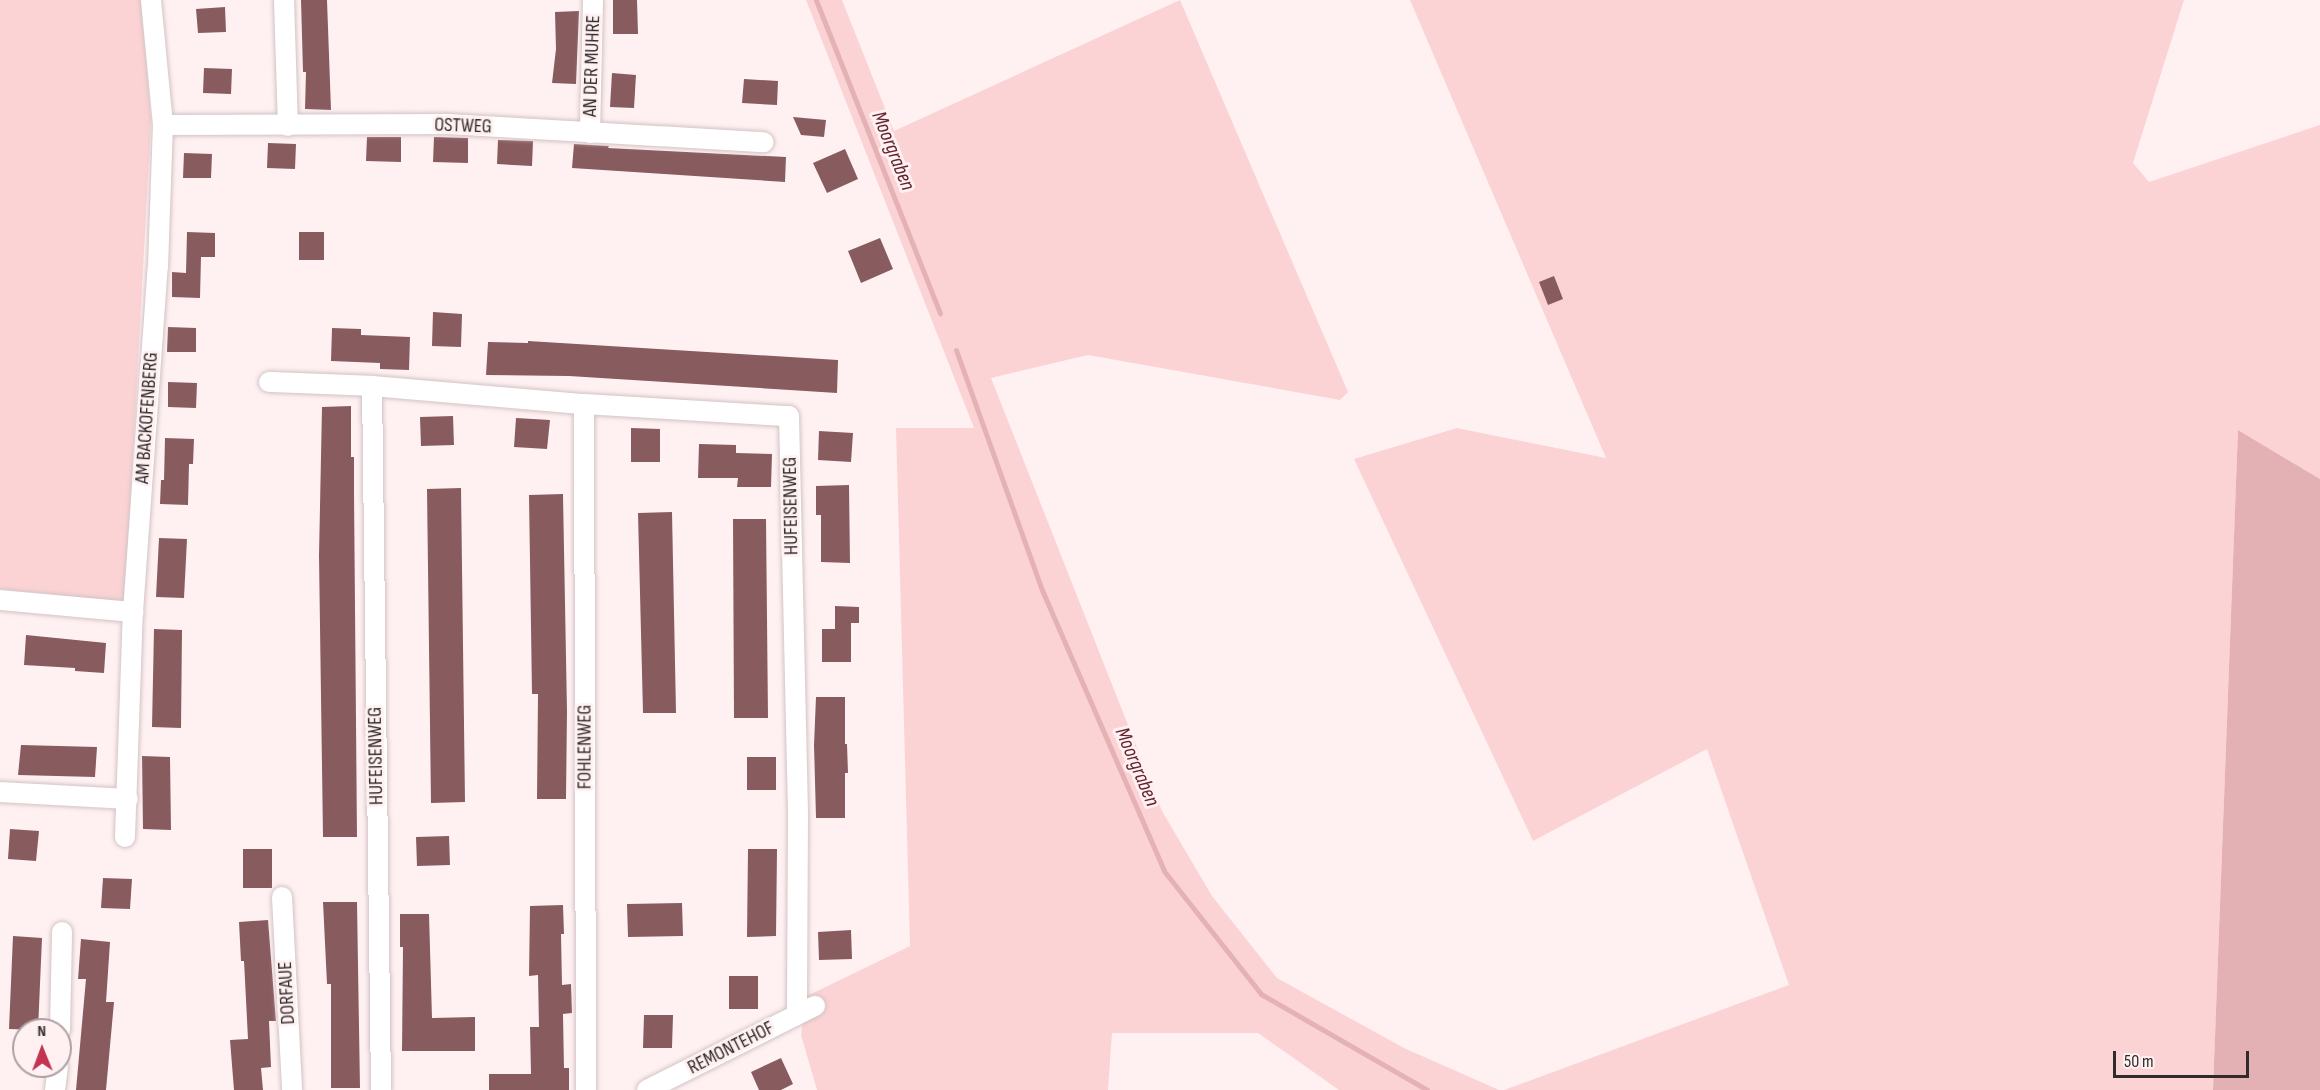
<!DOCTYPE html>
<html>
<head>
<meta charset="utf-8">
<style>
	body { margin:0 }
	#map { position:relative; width:2320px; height:1090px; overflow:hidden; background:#fff1f2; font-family:"Sofia Sans Condensed",sans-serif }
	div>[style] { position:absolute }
	.green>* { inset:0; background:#fcd3d5 }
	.forest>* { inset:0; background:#e3b0b4 }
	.stream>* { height:5px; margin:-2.5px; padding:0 2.5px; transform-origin:2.5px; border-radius:2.5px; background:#e4b1b5 }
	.building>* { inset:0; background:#885b5f }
	.roads { filter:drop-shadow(0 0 2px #d3c3c4) drop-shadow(0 0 2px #d3c3c4) }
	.minor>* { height:20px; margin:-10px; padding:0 10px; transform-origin:10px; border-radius:10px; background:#fff }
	span { translate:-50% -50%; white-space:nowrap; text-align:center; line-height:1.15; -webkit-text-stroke:6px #fff1f2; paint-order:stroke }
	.street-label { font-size:20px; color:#302a2a }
	.water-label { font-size:21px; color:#62242e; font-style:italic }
	.north { position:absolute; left:12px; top:1018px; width:60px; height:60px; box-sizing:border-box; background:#fff1f2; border:2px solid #aca1a2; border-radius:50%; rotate:359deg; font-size:16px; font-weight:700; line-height:24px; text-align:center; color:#302a2a }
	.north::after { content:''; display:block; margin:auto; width:21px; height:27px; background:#c33352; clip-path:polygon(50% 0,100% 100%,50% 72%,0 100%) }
	.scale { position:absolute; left:2113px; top:1051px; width:136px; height:27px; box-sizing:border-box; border:3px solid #302a2a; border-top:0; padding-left:8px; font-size:18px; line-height:21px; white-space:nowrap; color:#302a2a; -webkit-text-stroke:4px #fff1f2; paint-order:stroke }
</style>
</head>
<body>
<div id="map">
	<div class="green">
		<div style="clip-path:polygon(0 0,141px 0,151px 120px,125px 602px,0 589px)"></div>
		<div style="clip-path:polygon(806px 0,842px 0,894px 131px,1180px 0,1348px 392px,1340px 400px,1088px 355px,991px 378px,1162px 811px,1212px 896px,1277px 978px,1404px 1048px,1499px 1090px,1339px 1090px,1258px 1033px,1112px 1033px,1108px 1090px,817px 1090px,801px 1035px,807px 996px,910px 946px,896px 428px,974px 428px)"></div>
		<div style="clip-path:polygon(1410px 0,2184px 0,2133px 163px,2149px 182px,2320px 125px,2320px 479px,2238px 430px,2213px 1090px,1504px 1090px,1789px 985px,1707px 749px,1533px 841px,1354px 459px,1457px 428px,1606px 458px)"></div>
	</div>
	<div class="forest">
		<div style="clip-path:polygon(2238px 430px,2320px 479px,2320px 1090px,2213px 1090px)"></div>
	</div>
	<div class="stream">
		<div style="left:816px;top:0;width:337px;rotate:68.4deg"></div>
		<div style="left:956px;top:350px;width:255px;rotate:70.3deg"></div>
		<div style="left:1042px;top:590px;width:306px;rotate:66.5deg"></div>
		<div style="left:1164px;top:871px;width:157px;rotate:51.7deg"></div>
		<div style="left:1261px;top:994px;width:192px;rotate:30deg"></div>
	</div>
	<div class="building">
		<div style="clip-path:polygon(301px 0,327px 0,331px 110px,305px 109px,306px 72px,303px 72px)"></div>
		<div style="clip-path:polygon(613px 0,637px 0,638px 34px,613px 34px)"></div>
		<div style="clip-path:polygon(225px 7px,226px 32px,198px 33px,196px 9px)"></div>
		<div style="clip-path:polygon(579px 11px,576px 84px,552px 83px,556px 49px,555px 12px)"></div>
		<div style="clip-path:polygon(204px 68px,232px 69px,231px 94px,203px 93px)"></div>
		<div style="clip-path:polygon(612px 73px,636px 75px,634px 108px,610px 107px)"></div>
		<div style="clip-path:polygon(744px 79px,778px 81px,777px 105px,742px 103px)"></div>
		<div style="clip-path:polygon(793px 117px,826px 120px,824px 137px,801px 135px)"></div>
		<div style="clip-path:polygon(367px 137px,401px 137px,401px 162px,366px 161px)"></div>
		<div style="clip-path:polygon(434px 137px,468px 138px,468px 163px,433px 162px)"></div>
		<div style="clip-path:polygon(498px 140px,533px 141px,532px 166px,497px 164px)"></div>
		<div style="clip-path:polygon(268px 143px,296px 144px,295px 169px,267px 168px)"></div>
		<div style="clip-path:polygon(574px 144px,609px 146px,608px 148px,786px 157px,785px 182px,572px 168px)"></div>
		<div style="clip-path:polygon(845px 149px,858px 179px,827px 193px,813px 163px)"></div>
		<div style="clip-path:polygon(184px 153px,212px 154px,211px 178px,183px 178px)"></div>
		<div style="clip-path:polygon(187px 232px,215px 233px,215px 257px,201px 257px,200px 298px,172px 297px,172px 272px,186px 273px)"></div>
		<div style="clip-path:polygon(299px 232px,324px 232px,324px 260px,299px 260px)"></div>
		<div style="clip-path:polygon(880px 238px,893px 269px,861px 283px,848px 251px)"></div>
		<div style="clip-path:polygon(1554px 276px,1563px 299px,1548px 305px,1539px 282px)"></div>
		<div style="clip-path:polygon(433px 312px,462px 314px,461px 347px,432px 346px)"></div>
		<div style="clip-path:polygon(168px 327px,196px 328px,196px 352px,167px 352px)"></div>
		<div style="clip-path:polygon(332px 328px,361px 329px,361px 335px,410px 337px,409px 370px,380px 369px,380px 363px,331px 361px)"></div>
		<div style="clip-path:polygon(528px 341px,838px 360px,837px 393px,569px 376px,486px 375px,488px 342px,528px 343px)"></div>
		<div style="clip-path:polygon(168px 382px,197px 383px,196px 408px,168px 407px)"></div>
		<div style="clip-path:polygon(351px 406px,351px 457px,354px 457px,354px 491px,357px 837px,323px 837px,319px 556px,322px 407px)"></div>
		<div style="clip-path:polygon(453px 416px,454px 445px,421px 446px,420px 417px)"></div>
		<div style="clip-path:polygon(516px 418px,550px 420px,547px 449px,514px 447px)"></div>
		<div style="clip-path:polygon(631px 428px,660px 429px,660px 462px,631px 462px)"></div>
		<div style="clip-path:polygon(819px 431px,853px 433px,851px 462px,818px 460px)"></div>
		<div style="clip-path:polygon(165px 438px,194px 439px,193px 464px,189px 464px,188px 505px,160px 504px,161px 480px,164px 480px)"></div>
		<div style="clip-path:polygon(699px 444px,736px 445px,736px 453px,772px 454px,771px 487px,737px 487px,738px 478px,698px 478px)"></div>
		<div style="clip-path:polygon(849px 485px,850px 563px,821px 562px,821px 515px,816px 515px,816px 486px)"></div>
		<div style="clip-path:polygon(461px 488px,465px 802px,431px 803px,427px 489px)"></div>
		<div style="clip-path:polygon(563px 494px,567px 711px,566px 799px,537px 799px,538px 694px,532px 694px,529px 495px)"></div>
		<div style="clip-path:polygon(672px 512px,676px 713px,643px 713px,638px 513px)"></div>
		<div style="clip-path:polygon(733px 519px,766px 519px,768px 718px,734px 718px)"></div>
		<div style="clip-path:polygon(159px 538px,187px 539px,184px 598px,156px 597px)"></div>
		<div style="clip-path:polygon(835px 606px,859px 607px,859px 623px,851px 623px,851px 662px,822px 662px,822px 629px,835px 629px)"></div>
		<div style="clip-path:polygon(154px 629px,182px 630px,181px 728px,152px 727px)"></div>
		<div style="clip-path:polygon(26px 635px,106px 643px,104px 673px,75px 671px,75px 668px,24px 665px)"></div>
		<div style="clip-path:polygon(816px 697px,845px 697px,845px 744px,847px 744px,848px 773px,845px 773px,845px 818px,816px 818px,814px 745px)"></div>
		<div style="clip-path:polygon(21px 745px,97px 747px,95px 777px,18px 775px)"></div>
		<div style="clip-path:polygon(142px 756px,170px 757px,171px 830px,143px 829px)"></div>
		<div style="clip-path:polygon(747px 757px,776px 757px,776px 790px,747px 790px)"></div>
		<div style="clip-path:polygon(10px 829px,39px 831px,36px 861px,8px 859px)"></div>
		<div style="clip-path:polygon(449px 836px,450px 865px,417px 866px,416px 837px)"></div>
		<div style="clip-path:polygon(243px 849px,272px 849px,272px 888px,243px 888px)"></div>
		<div style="clip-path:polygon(748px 849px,777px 849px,776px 936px,747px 937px)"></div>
		<div style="clip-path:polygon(103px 878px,132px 879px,130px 909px,101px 908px)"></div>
		<div style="clip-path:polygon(323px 902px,357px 902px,360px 1088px,331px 1088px,331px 984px,327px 984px)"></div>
		<div style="clip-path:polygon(682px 903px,683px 936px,628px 937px,627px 904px)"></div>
		<div style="clip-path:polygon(563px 905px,564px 934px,561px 934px,562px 985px,571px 984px,572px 1013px,563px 1014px,564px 1068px,569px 1068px,569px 1090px,489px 1090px,489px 1074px,531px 1074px,530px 1027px,539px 1027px,538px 975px,529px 976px,530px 906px)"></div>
		<div style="clip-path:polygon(400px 914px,429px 914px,432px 1018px,475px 1017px,475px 1051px,402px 1051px,403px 947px,400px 947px)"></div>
		<div style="clip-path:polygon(268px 920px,276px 1021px,269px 1021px,271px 1067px,261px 1068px,263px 1090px,234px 1090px,230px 1040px,248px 1039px,244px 961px,241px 961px,239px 922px)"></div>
		<div style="clip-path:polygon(851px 930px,852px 959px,819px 960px,818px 932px)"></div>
		<div style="clip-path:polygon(13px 936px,42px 938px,38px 1030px,9px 1029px)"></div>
		<div style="clip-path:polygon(81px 939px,110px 942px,106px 1002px,114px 1002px,106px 1090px,76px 1090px,86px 979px,78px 979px)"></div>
		<div style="clip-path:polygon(729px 976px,758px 976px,758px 1009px,729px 1009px)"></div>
		<div style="clip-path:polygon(644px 1015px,673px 1015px,672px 1048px,643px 1048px)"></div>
		<div style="clip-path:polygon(781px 1058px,793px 1084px,781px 1090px,759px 1090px,751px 1072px)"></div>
	</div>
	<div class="roads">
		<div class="minor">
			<div style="left:284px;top:0;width:126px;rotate:88.2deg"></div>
			<div style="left:163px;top:125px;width:285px;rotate:-0.2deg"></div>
			<div style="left:448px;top:124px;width:316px;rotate:3.3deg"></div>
			<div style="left:590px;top:133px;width:133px;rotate:-88.7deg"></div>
			<div style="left:269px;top:382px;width:103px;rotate:2.2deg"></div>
			<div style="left:584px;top:404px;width:686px;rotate:89.83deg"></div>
			<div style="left:0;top:600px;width:134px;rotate:5.2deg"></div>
			<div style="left:0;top:792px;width:128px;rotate:3.1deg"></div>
			<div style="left:125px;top:837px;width:225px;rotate:-88deg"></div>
			<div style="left:133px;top:612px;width:346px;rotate:-85.9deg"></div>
			<div style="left:158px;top:267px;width:142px;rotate:-88deg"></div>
			<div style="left:163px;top:125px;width:126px;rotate:-95.5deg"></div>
			<div style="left:282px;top:897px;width:193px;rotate:87deg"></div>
			<div style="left:60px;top:1030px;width:98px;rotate:-88.8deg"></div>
			<div style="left:55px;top:1090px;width:24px;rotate:-83deg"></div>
			<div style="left:381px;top:1090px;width:704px;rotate:-90.73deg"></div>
			<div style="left:372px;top:386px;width:213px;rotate:4.9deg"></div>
			<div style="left:584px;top:404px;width:205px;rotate:3.4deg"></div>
			<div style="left:789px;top:416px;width:400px;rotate:88.7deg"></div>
			<div style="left:798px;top:816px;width:199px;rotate:90.3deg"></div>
			<div style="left:647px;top:1090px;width:188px;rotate:-26.6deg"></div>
		</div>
	</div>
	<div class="street-label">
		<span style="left:592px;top:66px;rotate:-88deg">AN DER MUHRE</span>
		<span style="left:463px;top:126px;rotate:2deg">OSTWEG</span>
		<span style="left:147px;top:418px;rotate:-86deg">AM BACKOFENBERG</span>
		<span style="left:791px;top:506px;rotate:-91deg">HUFEISENWEG</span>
		<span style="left:585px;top:747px;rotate:-90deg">FOHLENWEG</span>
		<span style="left:376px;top:756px;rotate:-91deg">HUFEISENWEG</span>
		<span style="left:287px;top:993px;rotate:-93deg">DORFAUE</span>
		<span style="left:731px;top:1048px;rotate:-27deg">REMONTEHOF</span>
	</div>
	<div class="water-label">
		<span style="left:893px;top:151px;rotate:68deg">Moorgraben</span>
		<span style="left:1137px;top:767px;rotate:67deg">Moorgraben</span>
	</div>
	<div class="north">N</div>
	<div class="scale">50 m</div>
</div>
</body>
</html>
